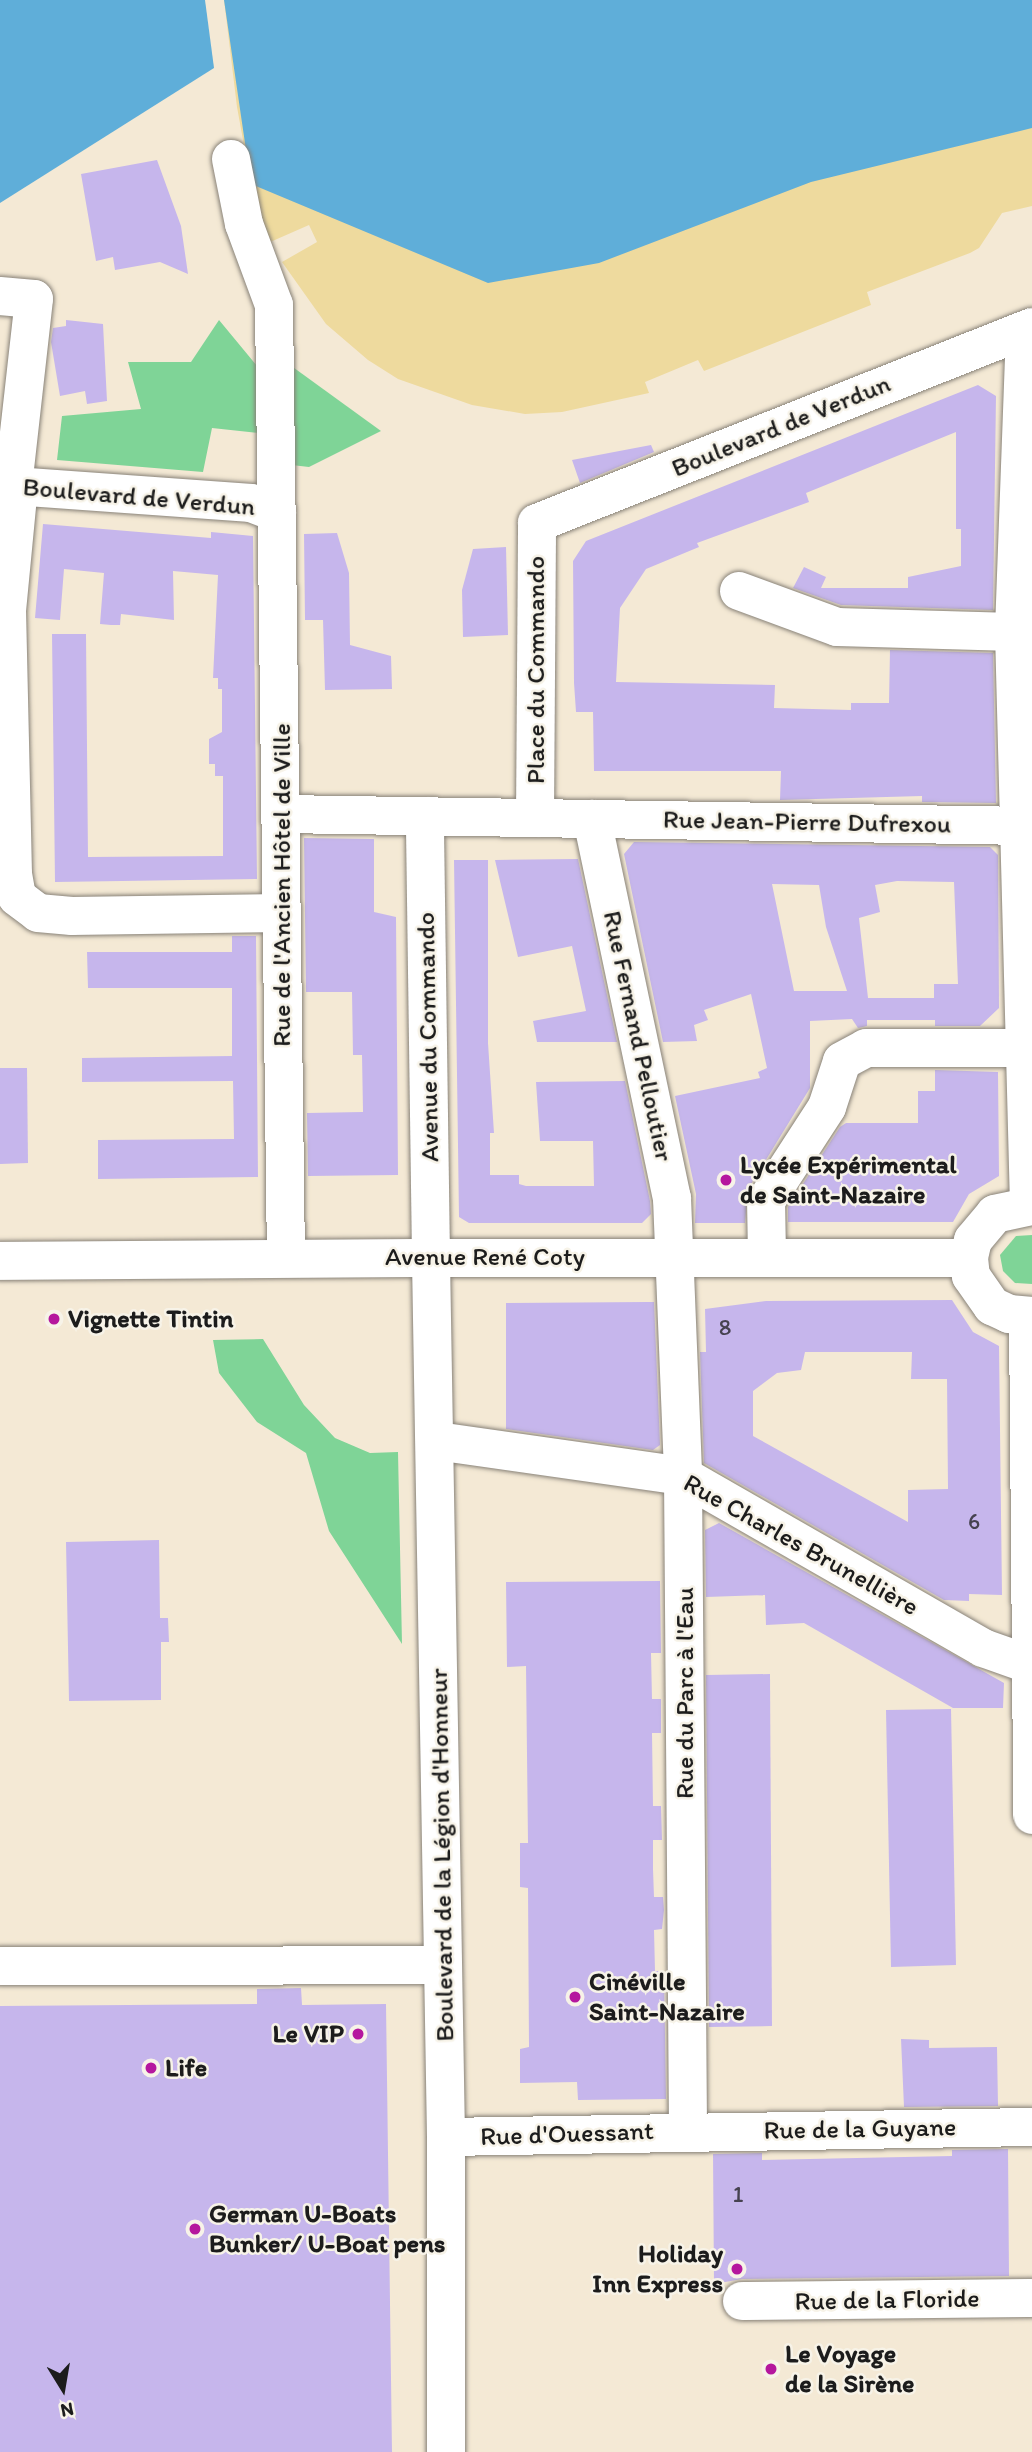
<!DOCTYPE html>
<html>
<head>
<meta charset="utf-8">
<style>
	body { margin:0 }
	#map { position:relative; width:1032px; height:2452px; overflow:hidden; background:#f4e9d5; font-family:Itim,sans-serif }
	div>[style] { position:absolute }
	.green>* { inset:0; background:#7fd497 }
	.sand>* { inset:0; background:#eeda9e }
	.water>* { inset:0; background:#5faed9 }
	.building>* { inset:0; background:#c6b6ec }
	.roads { filter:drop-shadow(0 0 2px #888278) drop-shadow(0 0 2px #888278) }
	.minor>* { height:38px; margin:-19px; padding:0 19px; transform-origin:19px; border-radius:19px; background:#fff }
	.major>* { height:38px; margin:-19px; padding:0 19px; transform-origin:19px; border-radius:19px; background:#fff }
	.dots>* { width:19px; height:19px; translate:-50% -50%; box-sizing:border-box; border:4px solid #f7f3e8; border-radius:50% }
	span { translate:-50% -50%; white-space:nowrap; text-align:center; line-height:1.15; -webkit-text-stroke:5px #f7f3e8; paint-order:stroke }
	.number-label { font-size:23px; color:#464250 }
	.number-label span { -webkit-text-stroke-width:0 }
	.street-label { font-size:26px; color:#1c1c1c }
	.poi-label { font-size:26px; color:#1c1c1c; font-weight:700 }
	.left { translate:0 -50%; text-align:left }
	.right { translate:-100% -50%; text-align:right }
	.north { position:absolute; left:28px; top:2354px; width:70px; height:70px; -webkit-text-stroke:5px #f7f3e8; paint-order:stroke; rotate:169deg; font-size:19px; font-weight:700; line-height:28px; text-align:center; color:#1c1c1c }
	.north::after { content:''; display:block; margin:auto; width:24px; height:32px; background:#1c1c1c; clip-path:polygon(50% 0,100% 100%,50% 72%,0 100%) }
</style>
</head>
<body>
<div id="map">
	<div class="green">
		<div style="clip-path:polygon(219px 320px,267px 378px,259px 433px,212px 428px,203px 472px,57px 460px,62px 416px,141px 409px,128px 362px,191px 362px)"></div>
		<div style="clip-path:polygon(290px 365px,381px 431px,309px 467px,283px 464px)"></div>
		<div style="clip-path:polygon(1032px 1235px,1032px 1284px,1015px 1283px,1003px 1271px,1000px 1255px,1016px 1236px)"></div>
		<div style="clip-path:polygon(263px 1339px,304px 1405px,335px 1438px,370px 1453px,398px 1452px,402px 1644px,329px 1531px,306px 1453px,257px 1422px,219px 1373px,213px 1340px)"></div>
	</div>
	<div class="sand">
		<div style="clip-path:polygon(224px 0,1032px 0,1032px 206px,1002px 213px,979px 248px,970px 253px,867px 292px,871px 305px,704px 371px,698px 360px,645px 382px,649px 393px,562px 412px,525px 414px,472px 405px,398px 379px,368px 360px,326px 324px,282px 262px,317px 242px,309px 225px,268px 243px,251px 184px,237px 107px)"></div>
	</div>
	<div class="water">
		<div style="clip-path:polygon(0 0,205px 0,214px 68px,0 203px)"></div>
		<div style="clip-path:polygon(224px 0,1032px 0,1032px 128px,811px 182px,599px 263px,488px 283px,251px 184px)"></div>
	</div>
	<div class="building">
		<div style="clip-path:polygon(157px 160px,181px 226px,188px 274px,160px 262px,115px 270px,113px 257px,96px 261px,81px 174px)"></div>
		<div style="clip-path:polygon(66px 320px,103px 324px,107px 401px,87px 404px,85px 391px,60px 396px,51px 342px,53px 328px,66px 326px)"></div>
		<div style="clip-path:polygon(978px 385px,996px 396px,993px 610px,841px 605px,793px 588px,804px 567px,826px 577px,821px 588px,908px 588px,908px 577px,961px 566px,961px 529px,956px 529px,956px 432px,806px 493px,809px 502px,697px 543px,699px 547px,646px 569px,620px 608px,616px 682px,775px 685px,774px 708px,851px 710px,851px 703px,889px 703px,890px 650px,993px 653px,996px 803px,922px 802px,922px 796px,780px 800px,781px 771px,594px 771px,593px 712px,576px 712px,574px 683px,573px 561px,586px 541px)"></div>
		<div style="clip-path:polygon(651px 445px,654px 452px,580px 483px,572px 460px)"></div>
		<div style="clip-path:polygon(43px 524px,211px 538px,211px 532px,253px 536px,257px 879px,55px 882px,52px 634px,86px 634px,88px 857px,223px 856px,223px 776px,215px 776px,215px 764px,209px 764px,209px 739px,222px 732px,222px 689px,218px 689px,218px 678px,213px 678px,218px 575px,173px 571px,174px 620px,121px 614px,120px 625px,111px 625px,100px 624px,104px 573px,64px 569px,60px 620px,35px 618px)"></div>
		<div style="clip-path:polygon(337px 533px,349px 573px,350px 645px,391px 656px,392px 689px,325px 690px,323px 620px,305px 620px,304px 534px)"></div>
		<div style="clip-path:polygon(506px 547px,508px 635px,463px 637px,462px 590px,473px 549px)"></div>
		<div style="clip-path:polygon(304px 838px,374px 839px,374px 912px,396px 917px,398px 1175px,308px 1176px,307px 1113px,363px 1112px,362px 1055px,353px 1055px,352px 992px,306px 992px)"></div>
		<div style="clip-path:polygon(evenodd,634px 842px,990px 847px,998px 855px,999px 1008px,980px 1026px,935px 1026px,935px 1020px,867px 1020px,867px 1026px,858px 1028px,852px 1019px,810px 1021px,810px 1088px,748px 1189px,745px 1223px,695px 1223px,696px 1194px,675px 1096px,760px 1078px,758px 1072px,767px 1068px,751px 994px,704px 1010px,708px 1020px,694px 1025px,697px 1041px,663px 1042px,624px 854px,634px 842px,897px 881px,954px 882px,958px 984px,934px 984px,934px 998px,868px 998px,859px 918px,880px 912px,875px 885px,897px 881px,634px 842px,772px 884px,819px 885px,826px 927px,847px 991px,794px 991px,772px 884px)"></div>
		<div style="clip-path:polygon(578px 859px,617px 1042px,537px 1042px,533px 1021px,586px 1011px,572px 946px,518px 957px,495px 860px)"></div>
		<div style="clip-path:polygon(454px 860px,488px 860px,488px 1043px,494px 1133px,490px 1133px,490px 1175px,519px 1175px,519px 1184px,526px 1186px,594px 1186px,593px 1141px,540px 1141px,536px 1082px,625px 1081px,650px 1201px,651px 1214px,642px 1223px,469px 1223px,459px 1217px)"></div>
		<div style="clip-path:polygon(232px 936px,256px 936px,258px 1177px,98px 1179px,98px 1140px,234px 1139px,233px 1081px,82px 1082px,82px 1058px,232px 1056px,232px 988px,88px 988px,87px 952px,232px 952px)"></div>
		<div style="clip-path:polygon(0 1068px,27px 1068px,28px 1163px,0 1164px)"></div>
		<div style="clip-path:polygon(935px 1070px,998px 1072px,999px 1176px,969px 1194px,953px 1222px,788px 1222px,788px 1207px,840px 1127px,846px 1123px,918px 1123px,918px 1091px,935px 1091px)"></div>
		<div style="clip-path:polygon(evenodd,952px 1300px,973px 1332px,999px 1346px,1002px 1595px,969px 1594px,969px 1601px,944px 1600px,704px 1463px,700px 1352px,706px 1352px,705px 1309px,766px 1301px,952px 1300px,805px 1352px,912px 1352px,911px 1379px,947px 1379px,948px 1489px,908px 1490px,908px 1522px,753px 1436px,753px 1391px,777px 1373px,801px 1370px,805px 1352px)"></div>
		<div style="clip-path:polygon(647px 1302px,654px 1302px,660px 1445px,653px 1450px,506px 1429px,506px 1303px)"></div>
		<div style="clip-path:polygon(719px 1523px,1004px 1683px,1003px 1708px,953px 1708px,804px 1623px,766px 1625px,765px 1595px,706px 1597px,705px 1530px)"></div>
		<div style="clip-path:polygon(159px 1540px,160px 1618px,168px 1618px,169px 1642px,161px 1642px,161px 1700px,69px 1701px,66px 1542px)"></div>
		<div style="clip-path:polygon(660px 1581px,661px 1653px,651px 1653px,652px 1699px,661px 1699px,661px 1733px,652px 1733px,653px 1806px,661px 1806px,662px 1840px,653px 1840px,653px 1869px,654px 1897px,663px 1897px,664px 1910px,662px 1929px,654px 1930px,655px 1971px,664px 1971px,666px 2099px,578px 2100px,577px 2082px,520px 2083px,520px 2049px,529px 2047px,528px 1888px,520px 1887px,520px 1843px,528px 1843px,526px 1666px,507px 1667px,506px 1582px)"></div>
		<div style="clip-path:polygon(770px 1674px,772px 2026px,709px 2027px,706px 1675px)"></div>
		<div style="clip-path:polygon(951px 1709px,956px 1965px,891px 1967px,886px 1710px)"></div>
		<div style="clip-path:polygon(301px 1988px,302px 2005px,386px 2004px,392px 2452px,0 2452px,0 2006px,257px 2004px,257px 1989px)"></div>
		<div style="clip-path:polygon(901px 2039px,929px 2040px,929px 2048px,997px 2047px,998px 2106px,904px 2107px)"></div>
		<div style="clip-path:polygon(1008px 2149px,1009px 2276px,742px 2279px,714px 2284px,713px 2154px,762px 2153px,762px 2160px,952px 2156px,952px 2150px)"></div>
	</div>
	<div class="roads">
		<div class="minor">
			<div style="left:231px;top:159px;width:66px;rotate:78.7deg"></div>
			<div style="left:244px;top:224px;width:86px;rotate:69.7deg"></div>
			<div style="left:274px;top:305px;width:953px;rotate:89.28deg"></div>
			<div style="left:0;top:296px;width:34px;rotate:5deg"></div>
			<div style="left:34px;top:299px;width:188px;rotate:96.4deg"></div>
			<div style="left:1025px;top:330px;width:302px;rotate:92.1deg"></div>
			<div style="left:1014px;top:632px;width:573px;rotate:88.5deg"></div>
			<div style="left:0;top:485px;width:252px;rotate:4.1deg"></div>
			<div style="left:251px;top:503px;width:28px;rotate:21deg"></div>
			<div style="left:19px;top:486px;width:125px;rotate:95.5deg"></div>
			<div style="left:7px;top:610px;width:264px;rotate:88.7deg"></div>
			<div style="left:13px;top:874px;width:23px;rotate:80deg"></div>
			<div style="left:17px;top:897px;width:26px;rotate:37deg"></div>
			<div style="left:38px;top:913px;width:34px;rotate:5deg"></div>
			<div style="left:72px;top:916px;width:209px;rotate:-0.8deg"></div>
			<div style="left:739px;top:591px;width:104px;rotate:20.2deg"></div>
			<div style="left:837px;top:627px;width:177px;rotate:1.6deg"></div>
			<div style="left:282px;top:814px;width:750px;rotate:0.92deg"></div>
			<div style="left:535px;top:818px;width:295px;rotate:-89.6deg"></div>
			<div style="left:537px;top:523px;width:532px;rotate:-21.6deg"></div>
			<div style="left:592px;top:819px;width:387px;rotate:78.1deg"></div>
			<div style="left:672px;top:1198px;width:278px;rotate:87.7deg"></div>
			<div style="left:683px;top:1476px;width:655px;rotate:89.56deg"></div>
			<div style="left:767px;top:1256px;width:55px;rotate:-91deg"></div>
			<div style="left:766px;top:1201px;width:112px;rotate:-57deg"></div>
			<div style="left:827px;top:1107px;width:48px;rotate:-71.9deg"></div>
			<div style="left:842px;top:1061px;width:27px;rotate:-28deg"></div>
			<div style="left:866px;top:1048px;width:158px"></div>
			<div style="left:0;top:1261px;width:431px;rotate:-0.4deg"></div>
			<div style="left:431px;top:1258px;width:442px;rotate:-90.8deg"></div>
			<div style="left:1028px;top:1316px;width:499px;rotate:89.5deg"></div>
			<div style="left:437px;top:1441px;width:248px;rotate:8.1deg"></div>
			<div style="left:683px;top:1476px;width:346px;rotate:29.8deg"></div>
			<div style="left:983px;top:1648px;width:51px;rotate:19.5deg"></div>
			<div style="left:0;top:1966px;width:443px;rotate:-0.1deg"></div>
			<div style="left:446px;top:2137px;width:586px;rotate:-0.98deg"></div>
			<div style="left:742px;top:2301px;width:290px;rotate:-0.6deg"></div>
		</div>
		<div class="major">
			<div style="left:1032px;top:1206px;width:38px;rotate:168deg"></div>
			<div style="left:995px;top:1214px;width:34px;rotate:130deg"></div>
			<div style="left:973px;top:1240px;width:18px;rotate:103deg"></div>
			<div style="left:969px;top:1258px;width:18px;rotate:84deg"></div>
			<div style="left:971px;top:1276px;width:37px;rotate:55deg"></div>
			<div style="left:992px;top:1306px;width:19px;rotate:25deg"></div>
			<div style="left:1009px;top:1314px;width:23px;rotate:5deg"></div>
			<div style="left:446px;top:2452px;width:315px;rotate:-90deg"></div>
			<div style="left:446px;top:2137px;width:879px;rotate:-90.98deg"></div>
			<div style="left:431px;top:1258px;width:538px"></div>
		</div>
	</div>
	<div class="dots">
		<div style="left:726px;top:1180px;background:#b5179e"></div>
		<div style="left:54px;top:1319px;background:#b5179e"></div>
		<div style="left:575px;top:1997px;background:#b5179e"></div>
		<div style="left:358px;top:2034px;background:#b5179e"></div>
		<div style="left:151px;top:2068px;background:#b5179e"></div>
		<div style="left:195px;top:2229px;background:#b5179e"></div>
		<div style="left:737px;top:2269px;background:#b5179e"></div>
		<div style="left:771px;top:2369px;background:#b5179e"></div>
	</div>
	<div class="number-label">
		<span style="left:725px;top:1327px">8</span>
		<span style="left:974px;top:1521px">6</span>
		<span style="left:738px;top:2194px">1</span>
	</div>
	<div class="street-label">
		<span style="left:781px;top:426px;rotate:-22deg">Boulevard de Verdun</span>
		<span style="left:139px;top:497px;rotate:5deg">Boulevard de Verdun</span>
		<span style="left:536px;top:670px;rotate:-90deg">Place du Commando</span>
		<span style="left:807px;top:822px;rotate:1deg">Rue Jean-Pierre Dufrexou</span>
		<span style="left:282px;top:885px;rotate:-90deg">Rue de l'Ancien Hôtel de Ville</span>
		<span style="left:638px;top:1036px;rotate:78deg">Rue Fernand Pelloutier</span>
		<span style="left:428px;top:1037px;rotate:-91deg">Avenue du Commando</span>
		<span style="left:485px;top:1257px">Avenue René Coty</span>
		<span style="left:801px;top:1545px;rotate:29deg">Rue Charles Brunellière</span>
		<span style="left:685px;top:1693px;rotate:-90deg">Rue du Parc à l'Eau</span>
		<span style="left:442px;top:1855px;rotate:-91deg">Boulevard de la Légion d'Honneur</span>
		<span style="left:860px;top:2129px;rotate:-1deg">Rue de la Guyane</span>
		<span style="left:567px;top:2134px;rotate:-2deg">Rue d'Ouessant</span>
		<span style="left:887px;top:2300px;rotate:-1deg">Rue de la Floride</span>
	</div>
	<div class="poi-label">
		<span class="left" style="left:740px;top:1180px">Lycée Expérimental<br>de Saint-Nazaire</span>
		<span class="left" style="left:68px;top:1319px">Vignette Tintin</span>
		<span class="left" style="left:589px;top:1997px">Cinéville<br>Saint-Nazaire</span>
		<span class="right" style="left:344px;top:2034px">Le VIP</span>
		<span class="left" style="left:165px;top:2068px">Life</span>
		<span class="left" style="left:209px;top:2229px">German U-Boats<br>Bunker/ U-Boat pens</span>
		<span class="right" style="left:723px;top:2269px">Holiday<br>Inn Express</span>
		<span class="left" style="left:785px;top:2369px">Le Voyage<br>de la Sirène</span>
	</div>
	<div class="north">N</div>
</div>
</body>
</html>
